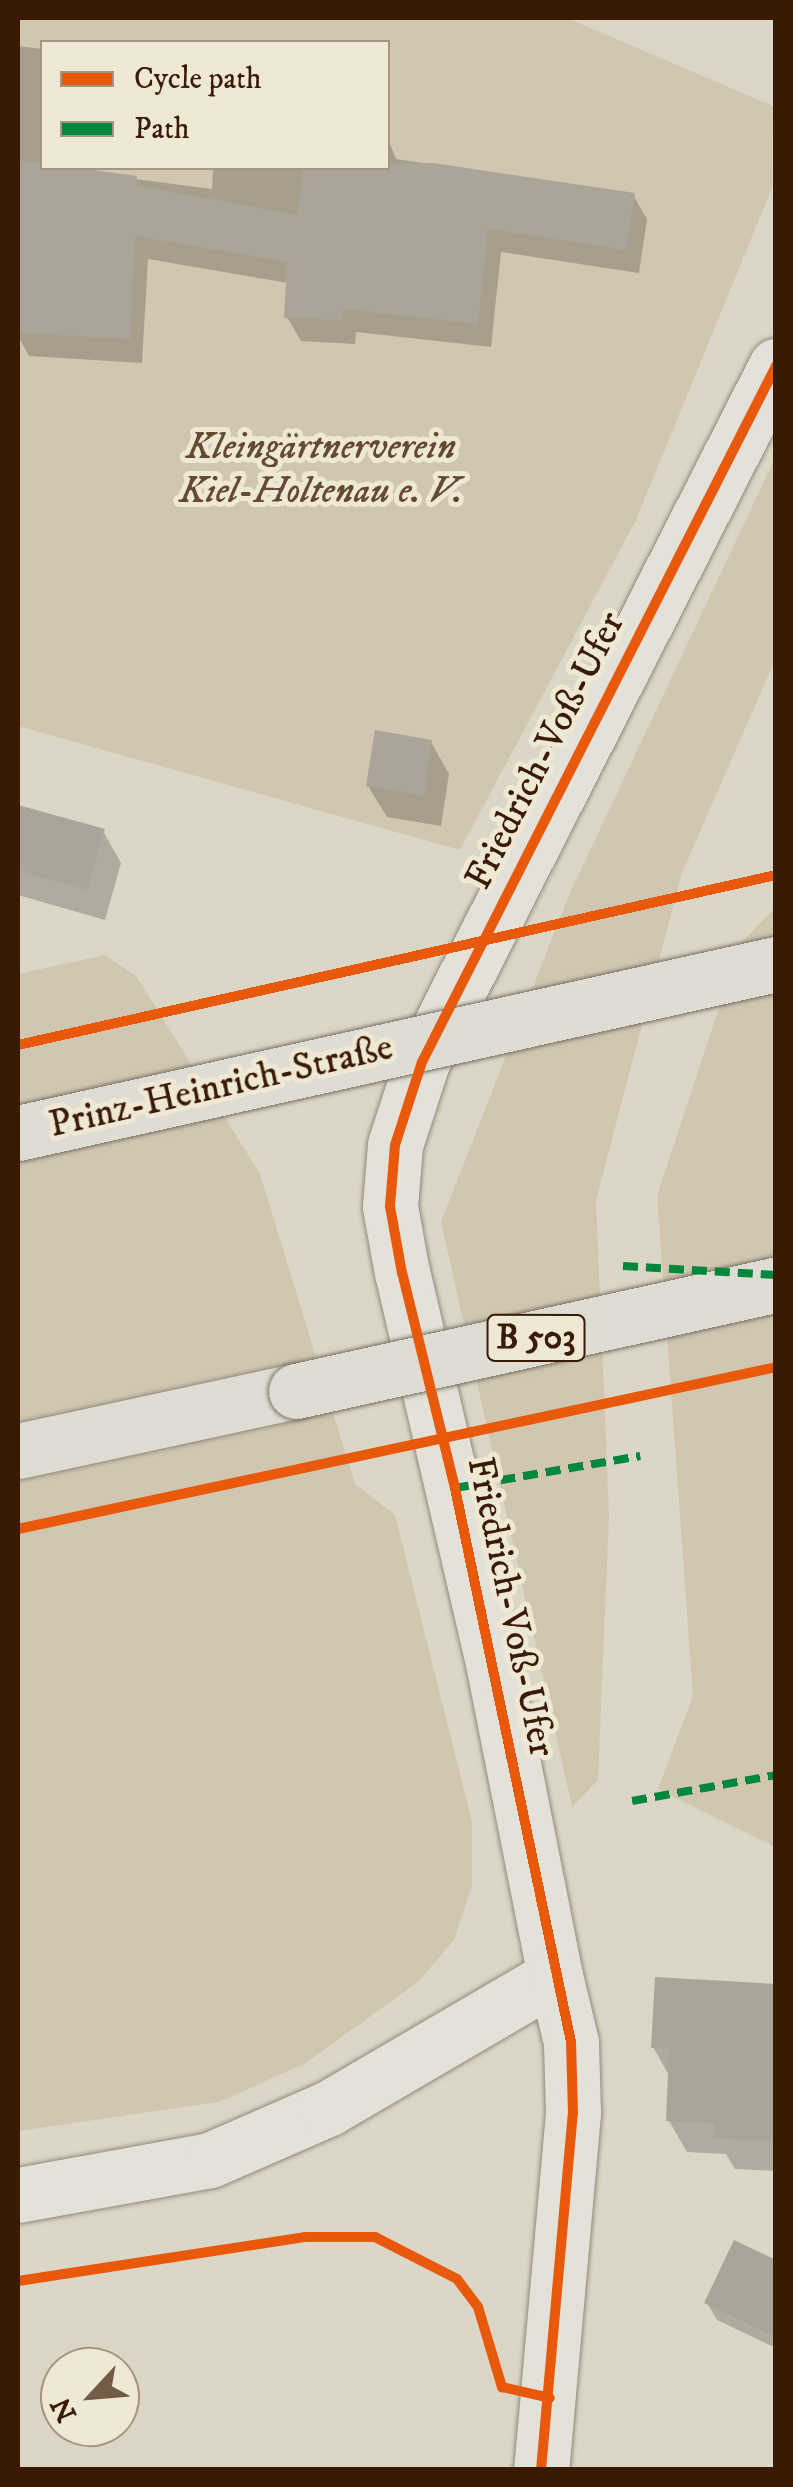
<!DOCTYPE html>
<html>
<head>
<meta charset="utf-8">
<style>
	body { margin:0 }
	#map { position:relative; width:793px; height:2487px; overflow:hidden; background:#dcd6c6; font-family:"IM FELL DW Pica",serif }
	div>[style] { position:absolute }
	.green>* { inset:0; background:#d1c7b0 }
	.shadow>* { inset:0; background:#0003 }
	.building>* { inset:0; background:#aba498 }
	.roads { filter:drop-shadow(0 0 2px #918a7d) drop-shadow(0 0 2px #918a7d) }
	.street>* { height:55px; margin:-27.5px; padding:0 27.5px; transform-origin:27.5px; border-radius:27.5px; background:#e4e1d9 }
	.secondary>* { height:55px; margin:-27.5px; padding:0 27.5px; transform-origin:27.5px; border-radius:27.5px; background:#e4e1d9 }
	.highway>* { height:55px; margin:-27.5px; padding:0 27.5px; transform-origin:27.5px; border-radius:27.5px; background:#dfdcd3 }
	.bridges { filter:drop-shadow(0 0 2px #797065) drop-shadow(0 0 2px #797065) }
	.highway-bridge>* { height:55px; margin:-27.5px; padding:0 27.5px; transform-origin:27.5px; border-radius:27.5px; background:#dfdcd3 }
	.quiet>* { height:8px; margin-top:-4px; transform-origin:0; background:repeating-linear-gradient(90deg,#00873e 0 15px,transparent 0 23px) }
	.cycleway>* { height:10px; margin:-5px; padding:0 5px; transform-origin:5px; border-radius:5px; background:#e8590c }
	span { translate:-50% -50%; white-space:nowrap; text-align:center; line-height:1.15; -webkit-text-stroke:10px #eee8d4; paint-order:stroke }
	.shield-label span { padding:2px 8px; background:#eee8d4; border:2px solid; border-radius:8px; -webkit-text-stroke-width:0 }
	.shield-label { font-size:35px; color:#391a04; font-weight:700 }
	.park-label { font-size:38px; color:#644a32; font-style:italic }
	.street-label { font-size:38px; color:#391a04 }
	.frame { position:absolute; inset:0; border:20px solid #391a04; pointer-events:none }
	.legend { position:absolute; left:40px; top:40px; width:350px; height:130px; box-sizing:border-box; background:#eee8d4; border:2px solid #a69681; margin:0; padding:12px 18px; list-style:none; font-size:30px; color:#391a04 }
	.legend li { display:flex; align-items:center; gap:20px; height:50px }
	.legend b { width:50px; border:2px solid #a69681 }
	.north { position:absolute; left:40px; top:2347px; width:100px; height:100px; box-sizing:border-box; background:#eee8d4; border:2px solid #a69681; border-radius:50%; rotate:244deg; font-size:28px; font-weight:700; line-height:40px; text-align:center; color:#391a04 }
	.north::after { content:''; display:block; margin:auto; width:35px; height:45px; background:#725c48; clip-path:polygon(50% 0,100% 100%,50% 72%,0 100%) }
</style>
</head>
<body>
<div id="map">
	<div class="green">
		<div style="clip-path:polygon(evenodd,18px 18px,567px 18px,773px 106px,772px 188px,636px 520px,460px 850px,18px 726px,18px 18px,42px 42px,388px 42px,388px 168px,42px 168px,42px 42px)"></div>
		<div style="clip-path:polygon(775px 458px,775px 660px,682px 873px,596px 1200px,609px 1515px,598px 1780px,572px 1807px,441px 1222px,569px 895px)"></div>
		<div style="clip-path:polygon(775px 908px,775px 1847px,658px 1789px,693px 1696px,657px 1196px,740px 944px)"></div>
		<div style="clip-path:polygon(105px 955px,136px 976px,260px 1174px,355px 1484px,395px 1515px,472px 1822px,472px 1886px,454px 1940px,418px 1982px,304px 2064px,219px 2102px,18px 2131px,18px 974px)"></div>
	</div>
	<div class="shadow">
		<div style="clip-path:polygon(18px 46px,42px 49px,42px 168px,91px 168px,90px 173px,212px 189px,213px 168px,388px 168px,388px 139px,396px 159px,633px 195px,647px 219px,639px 273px,501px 252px,491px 347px,356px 332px,355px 344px,301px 341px,287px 317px,288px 283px,148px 259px,142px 363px,29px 356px,18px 336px,23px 235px,18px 234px)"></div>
		<div style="clip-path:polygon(431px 742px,449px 774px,441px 826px,387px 817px,368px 786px)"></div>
		<div style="clip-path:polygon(18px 808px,103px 831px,121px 863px,105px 920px,18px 895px)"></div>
		<div style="clip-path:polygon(776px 1986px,776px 2171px,735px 2169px,726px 2154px,687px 2152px,669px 2121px,670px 2077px,653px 2047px)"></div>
		<div style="clip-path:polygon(776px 2263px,776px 2348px,717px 2320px,707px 2303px)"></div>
	</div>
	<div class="building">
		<div style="clip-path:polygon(18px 160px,137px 176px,136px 185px,298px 215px,303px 168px,433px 163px,635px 193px,626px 250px,488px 229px,478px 324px,343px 309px,342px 320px,284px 318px,287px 262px,135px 236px,130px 339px,18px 333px)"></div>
		<div style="clip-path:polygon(375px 730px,432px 740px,424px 796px,366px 786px)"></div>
		<div style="clip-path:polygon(18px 805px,105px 829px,87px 890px,18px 870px)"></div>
		<div style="clip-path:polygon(655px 1977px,776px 1984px,776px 2141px,714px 2138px,715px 2123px,666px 2121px,669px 2049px,651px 2048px)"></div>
		<div style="clip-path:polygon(734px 2240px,776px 2260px,776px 2337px,704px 2303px)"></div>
	</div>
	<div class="roads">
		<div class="street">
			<div style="left:555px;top:1976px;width:315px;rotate:-101.2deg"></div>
			<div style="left:494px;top:1667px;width:405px;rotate:-103.1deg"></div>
			<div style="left:402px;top:1273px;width:68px;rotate:-100.2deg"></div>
			<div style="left:390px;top:1206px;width:61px;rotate:-85.3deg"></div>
			<div style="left:395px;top:1145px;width:87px;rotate:-72deg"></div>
			<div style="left:422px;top:1062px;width:781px;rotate:-63.04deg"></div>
		</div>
		<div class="secondary">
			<div style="left:18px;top:2195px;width:195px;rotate:-10.3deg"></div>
			<div style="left:210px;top:2160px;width:130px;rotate:-23.6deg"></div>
			<div style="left:329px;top:2108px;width:262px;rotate:-30.3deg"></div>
			<div style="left:555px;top:1976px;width:68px;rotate:76.4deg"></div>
			<div style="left:571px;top:2042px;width:71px;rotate:88.4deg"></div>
			<div style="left:573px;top:2113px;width:358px;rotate:95.1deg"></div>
		</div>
		<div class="highway">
			<div style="left:18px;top:1451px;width:284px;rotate:-12.2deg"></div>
		</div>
	</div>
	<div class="bridges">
		<div class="highway-bridge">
			<div style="left:18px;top:1133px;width:777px;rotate:-12.57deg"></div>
			<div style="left:296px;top:1391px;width:492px;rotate:-12.5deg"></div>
		</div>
	</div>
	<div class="quiet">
		<div style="left:623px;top:1266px;width:153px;rotate:3.4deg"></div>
		<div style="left:455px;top:1488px;width:188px;rotate:-9.8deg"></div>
		<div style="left:632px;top:1801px;width:146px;rotate:-10.2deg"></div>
	</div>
	<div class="cycleway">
		<div style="left:18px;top:1045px;width:777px;rotate:-12.64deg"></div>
		<div style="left:18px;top:1529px;width:775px;rotate:-12.06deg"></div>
		<div style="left:18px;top:2281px;width:290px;rotate:-8.7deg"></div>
		<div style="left:305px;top:2237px;width:70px"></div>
		<div style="left:375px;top:2237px;width:92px;rotate:27.1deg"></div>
		<div style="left:457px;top:2279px;width:35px;rotate:53deg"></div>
		<div style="left:478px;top:2307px;width:84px;rotate:73.3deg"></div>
		<div style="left:502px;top:2387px;width:49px;rotate:12.9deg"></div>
		<div style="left:541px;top:2470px;width:358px;rotate:-84.9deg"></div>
		<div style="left:573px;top:2113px;width:71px;rotate:-91.6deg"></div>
		<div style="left:571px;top:2042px;width:566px;rotate:-101.83deg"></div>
		<div style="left:455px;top:1488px;width:221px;rotate:-103.8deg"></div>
		<div style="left:402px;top:1273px;width:68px;rotate:-100.2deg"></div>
		<div style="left:390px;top:1206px;width:61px;rotate:-85.3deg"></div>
		<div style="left:395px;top:1145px;width:87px;rotate:-72deg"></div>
		<div style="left:422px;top:1062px;width:781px;rotate:-63.04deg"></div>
	</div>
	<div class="shield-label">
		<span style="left:536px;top:1338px">B 503</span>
	</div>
	<div class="park-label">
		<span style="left:321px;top:470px">Kleingärtnerverein<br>Kiel-Holtenau e. V.</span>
	</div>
	<div class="street-label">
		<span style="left:546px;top:751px;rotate:-63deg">Friedrich-Voß-Ufer</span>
		<span style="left:221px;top:1087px;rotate:-13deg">Prinz-Heinrich-Straße</span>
		<span style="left:510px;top:1607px;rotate:78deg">Friedrich-Voß-Ufer</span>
	</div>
	<div class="frame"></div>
	<ul class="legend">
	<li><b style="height:12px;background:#e8590c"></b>Cycle path</li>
	<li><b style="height:12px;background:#00873e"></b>Path</li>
	</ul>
	<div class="north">N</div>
</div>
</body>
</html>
